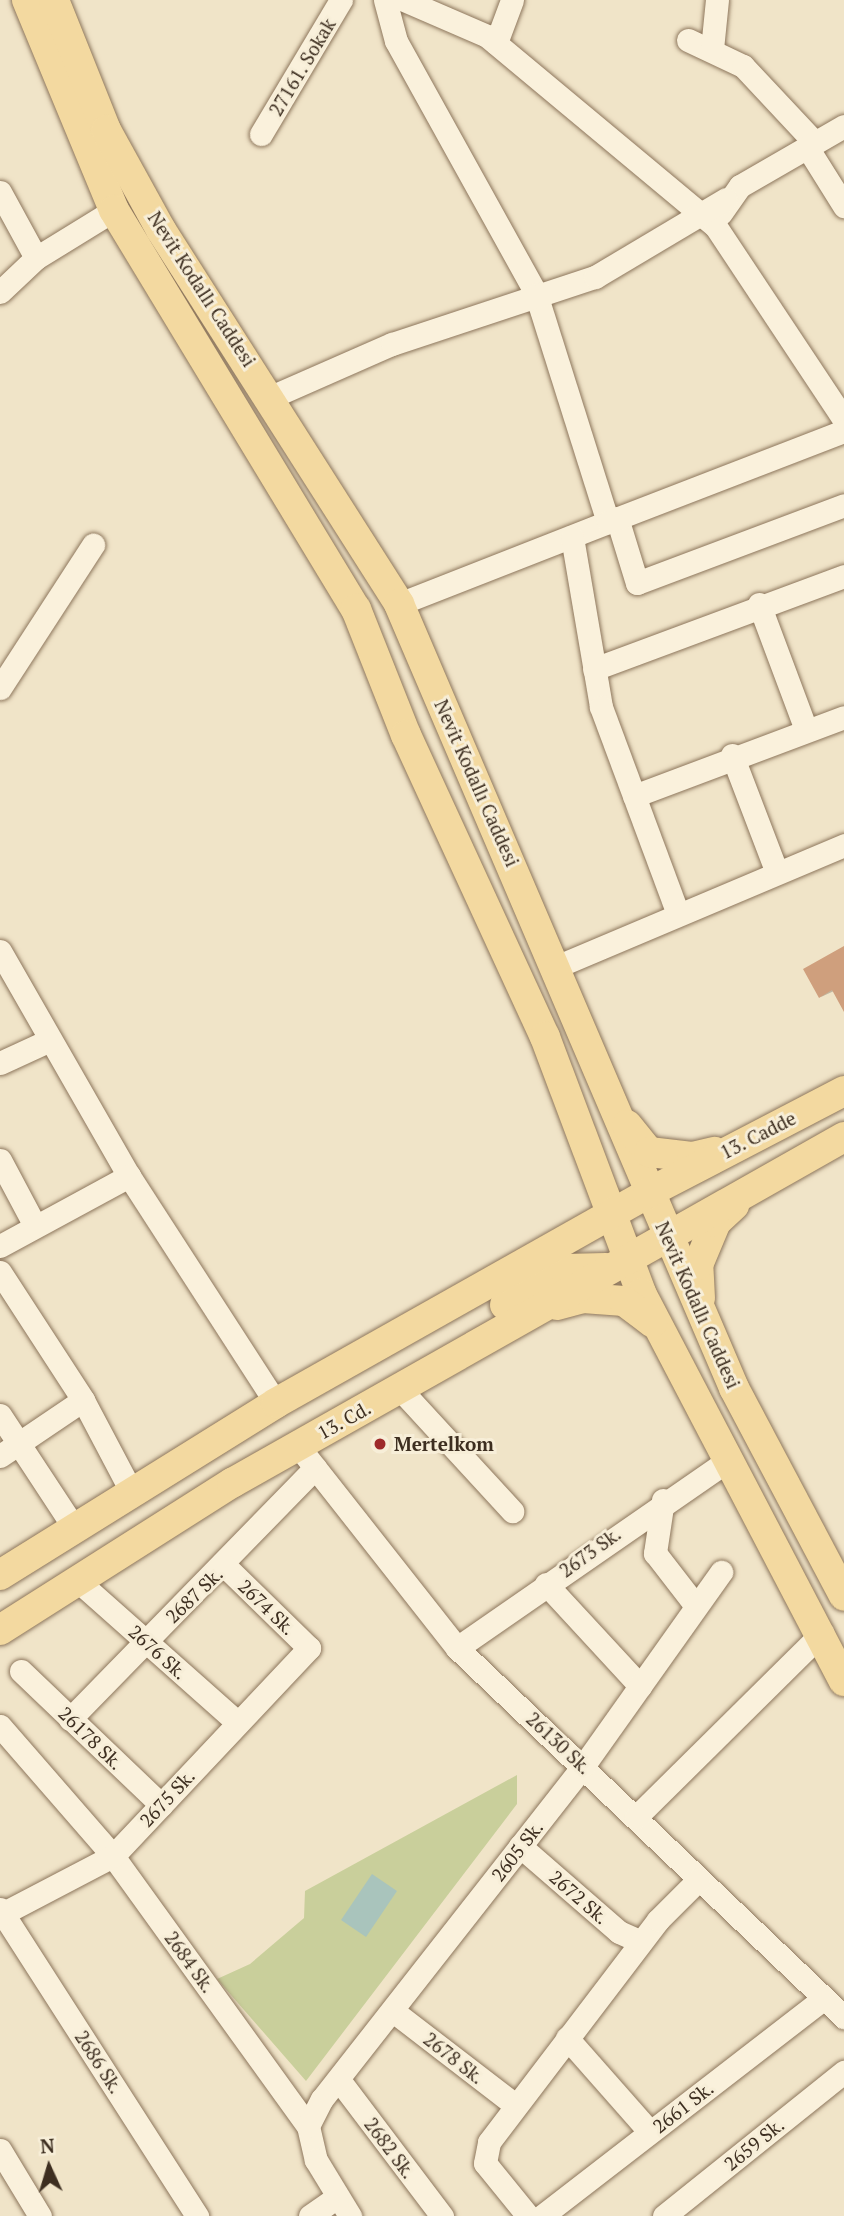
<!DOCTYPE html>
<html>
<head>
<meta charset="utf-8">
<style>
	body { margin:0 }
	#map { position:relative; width:844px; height:2216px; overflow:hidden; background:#f0e4c8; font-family:"PT Serif",serif }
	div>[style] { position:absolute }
	.green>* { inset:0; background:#c9cf9b }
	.water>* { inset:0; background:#a9c4bc }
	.shadow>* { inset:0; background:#0003 }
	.building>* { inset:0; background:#cf9f7d }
	.roads { filter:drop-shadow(0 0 2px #8d765c) drop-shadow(0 0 2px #8d765c) }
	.minor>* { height:23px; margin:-11.5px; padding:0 11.5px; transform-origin:11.5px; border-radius:11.5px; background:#faf1dc }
	.major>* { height:30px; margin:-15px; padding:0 15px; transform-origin:15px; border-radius:15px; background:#f3d9a0 }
	.dots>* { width:19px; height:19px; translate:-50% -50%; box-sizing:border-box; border:4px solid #f7eed8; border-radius:50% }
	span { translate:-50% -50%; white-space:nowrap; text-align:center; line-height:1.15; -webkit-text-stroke:6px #f7eed8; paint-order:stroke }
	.street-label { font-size:19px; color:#3d2e20 }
	.poi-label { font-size:19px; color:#3d2e20; font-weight:700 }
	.left { translate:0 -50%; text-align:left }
	.north { position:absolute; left:14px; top:2132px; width:70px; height:70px; -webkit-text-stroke:5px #f7eed8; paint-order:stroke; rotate:356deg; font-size:19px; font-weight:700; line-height:28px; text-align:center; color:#3d2e20 }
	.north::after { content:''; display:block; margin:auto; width:24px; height:32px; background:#3d2e20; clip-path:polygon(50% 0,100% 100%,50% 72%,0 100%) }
</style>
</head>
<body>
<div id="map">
	<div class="green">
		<div style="clip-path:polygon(517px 1775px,517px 1804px,306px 2081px,217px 1979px,250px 1964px,304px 1918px,305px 1891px)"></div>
	</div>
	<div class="water">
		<div style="clip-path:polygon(372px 1874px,397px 1891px,366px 1937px,341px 1920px)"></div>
	</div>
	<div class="shadow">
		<div style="clip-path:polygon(844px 957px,844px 1008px,834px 991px,821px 997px)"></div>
	</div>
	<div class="building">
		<div style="clip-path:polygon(844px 946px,844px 1012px,832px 990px,819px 998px,803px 969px)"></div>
	</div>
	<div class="roads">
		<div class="minor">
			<div style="left:385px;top:0;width:42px;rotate:75deg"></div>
			<div style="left:396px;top:41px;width:289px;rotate:61deg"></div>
			<div style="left:536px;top:294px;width:239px;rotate:72.5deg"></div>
			<div style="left:608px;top:522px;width:225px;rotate:158.6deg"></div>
			<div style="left:404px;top:0;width:90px;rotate:23.4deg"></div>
			<div style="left:487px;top:36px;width:298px;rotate:39.8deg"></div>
			<div style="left:716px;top:227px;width:232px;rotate:56.4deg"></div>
			<div style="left:688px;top:40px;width:61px;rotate:25.3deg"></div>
			<div style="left:743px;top:66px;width:105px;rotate:46.9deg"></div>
			<div style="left:496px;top:43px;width:46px;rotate:-69.6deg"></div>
			<div style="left:712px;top:49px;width:49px;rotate:-84.2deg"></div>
			<div style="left:261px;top:134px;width:156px;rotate:-59.2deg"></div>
			<div style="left:807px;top:147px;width:70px;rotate:57.9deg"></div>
			<div style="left:0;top:192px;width:75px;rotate:61.4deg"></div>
			<div style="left:721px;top:213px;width:33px;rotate:-55deg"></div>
			<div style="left:740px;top:186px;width:120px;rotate:-30deg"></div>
			<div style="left:0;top:292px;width:50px;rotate:-43.4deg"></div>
			<div style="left:36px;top:258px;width:92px;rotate:-31.6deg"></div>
			<div style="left:271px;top:397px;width:132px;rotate:-23.7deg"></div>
			<div style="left:392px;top:344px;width:214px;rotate:-18.3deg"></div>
			<div style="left:595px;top:277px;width:152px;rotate:-30.8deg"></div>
			<div style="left:617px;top:518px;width:68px;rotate:72.9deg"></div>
			<div style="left:637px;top:583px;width:221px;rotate:-20.6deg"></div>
			<div style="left:608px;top:522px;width:253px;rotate:-21.1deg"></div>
			<div style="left:572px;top:537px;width:172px;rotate:80.3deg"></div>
			<div style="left:601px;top:707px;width:221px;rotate:69.6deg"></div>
			<div style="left:759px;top:604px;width:134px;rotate:69.5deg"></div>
			<div style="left:594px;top:669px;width:267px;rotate:-20.4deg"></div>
			<div style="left:0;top:688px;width:171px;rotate:-57deg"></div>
			<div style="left:732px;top:755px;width:123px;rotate:69.1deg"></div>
			<div style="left:634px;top:796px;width:224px;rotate:-20.6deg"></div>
			<div style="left:0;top:951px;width:259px;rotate:60.2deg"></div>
			<div style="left:129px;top:1176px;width:270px;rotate:57.1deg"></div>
			<div style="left:558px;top:966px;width:311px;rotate:-22.9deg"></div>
			<div style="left:0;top:1063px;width:55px;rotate:-24.7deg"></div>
			<div style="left:0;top:1160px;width:72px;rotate:62deg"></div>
			<div style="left:0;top:1246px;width:147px;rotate:-28.5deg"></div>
			<div style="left:0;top:1272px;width:153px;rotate:57deg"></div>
			<div style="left:83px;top:1400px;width:105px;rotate:62.2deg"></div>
			<div style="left:400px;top:1389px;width:166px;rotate:47.4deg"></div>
			<div style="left:0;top:1415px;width:136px;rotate:56.7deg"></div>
			<div style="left:298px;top:1446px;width:257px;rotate:51.8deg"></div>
			<div style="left:457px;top:1648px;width:535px;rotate:43.64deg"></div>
			<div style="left:0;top:1456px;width:100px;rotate:-34deg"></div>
			<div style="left:663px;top:1500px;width:54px;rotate:98.6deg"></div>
			<div style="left:655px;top:1553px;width:67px;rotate:52.3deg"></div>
			<div style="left:78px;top:1581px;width:213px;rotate:41.6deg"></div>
			<div style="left:546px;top:1584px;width:139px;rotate:47.3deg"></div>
			<div style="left:457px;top:1648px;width:328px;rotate:-34.7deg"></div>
			<div style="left:21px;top:1671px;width:194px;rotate:43.7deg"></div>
			<div style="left:70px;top:1719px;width:351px;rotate:-45.7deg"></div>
			<div style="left:0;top:1726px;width:172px;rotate:49deg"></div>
			<div style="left:113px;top:1856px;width:333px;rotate:54.2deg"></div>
			<div style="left:308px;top:2126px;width:35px;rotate:77deg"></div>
			<div style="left:316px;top:2160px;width:66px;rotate:58.7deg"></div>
			<div style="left:636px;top:1817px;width:262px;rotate:-44.7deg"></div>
			<div style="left:520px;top:1846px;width:131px;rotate:41deg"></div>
			<div style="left:619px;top:1932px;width:24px;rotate:24deg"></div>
			<div style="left:0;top:1909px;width:365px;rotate:57.3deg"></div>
			<div style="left:0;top:1915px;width:127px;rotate:-27.6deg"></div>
			<div style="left:113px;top:1856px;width:286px;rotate:-46.7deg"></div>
			<div style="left:309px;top:1648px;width:117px;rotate:-135.7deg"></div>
			<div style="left:393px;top:2011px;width:154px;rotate:37.6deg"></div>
			<div style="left:567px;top:2038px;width:125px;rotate:48.6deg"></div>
			<div style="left:339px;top:2080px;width:171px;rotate:52.9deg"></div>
			<div style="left:308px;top:2126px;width:30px;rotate:-63deg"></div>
			<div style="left:322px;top:2099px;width:424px;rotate:-51.9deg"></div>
			<div style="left:584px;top:1765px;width:237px;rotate:-54.6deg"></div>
			<div style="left:0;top:2150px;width:77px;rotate:58.8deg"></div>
			<div style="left:310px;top:2216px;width:33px;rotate:-35deg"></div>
			<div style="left:528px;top:2216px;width:68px;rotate:-129.1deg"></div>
			<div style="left:485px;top:2163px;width:21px;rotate:-79deg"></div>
			<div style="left:489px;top:2142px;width:279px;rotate:-52.7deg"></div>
			<div style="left:658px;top:1920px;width:57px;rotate:-45deg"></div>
			<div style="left:542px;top:2216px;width:356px;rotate:-37.7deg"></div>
			<div style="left:664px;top:2216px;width:231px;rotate:-38.7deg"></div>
		</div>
		<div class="major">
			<div style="left:27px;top:0;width:227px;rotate:67.5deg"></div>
			<div style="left:114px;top:210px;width:467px;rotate:58.8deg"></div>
			<div style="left:356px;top:609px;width:136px;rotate:68.4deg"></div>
			<div style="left:406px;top:735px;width:332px;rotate:65.3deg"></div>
			<div style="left:545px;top:1037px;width:273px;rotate:69.4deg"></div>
			<div style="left:641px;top:1293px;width:438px;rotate:62.4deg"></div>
			<div style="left:54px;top:0;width:140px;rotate:68.2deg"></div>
			<div style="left:106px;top:130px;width:114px;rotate:61.2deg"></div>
			<div style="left:161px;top:230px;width:443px;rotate:57.5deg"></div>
			<div style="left:399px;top:604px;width:853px;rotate:66.86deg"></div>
			<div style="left:734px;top:1388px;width:235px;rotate:62.1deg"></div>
			<div style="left:627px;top:1125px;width:35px;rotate:51deg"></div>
			<div style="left:649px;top:1152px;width:43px;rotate:6.6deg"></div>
			<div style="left:692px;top:1157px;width:23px;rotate:-13deg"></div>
			<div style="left:700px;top:1298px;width:33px;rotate:-93deg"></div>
			<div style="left:698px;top:1265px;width:47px;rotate:-67.3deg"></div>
			<div style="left:716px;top:1222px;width:25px;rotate:-43deg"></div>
			<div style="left:505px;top:1305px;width:69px;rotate:-31.4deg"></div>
			<div style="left:564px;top:1269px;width:42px;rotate:-1.4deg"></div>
			<div style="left:557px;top:1305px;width:27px;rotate:-15deg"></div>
			<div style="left:583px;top:1298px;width:41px;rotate:4.2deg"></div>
			<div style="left:624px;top:1301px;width:36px;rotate:37deg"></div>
			<div style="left:0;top:1575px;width:325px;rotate:-31.9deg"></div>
			<div style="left:276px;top:1403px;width:427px;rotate:-29.4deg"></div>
			<div style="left:648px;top:1193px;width:221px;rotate:-27.5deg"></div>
			<div style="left:0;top:1630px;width:275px;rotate:-32.4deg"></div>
			<div style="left:232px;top:1483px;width:703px;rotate:-29.48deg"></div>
		</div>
	</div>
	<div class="dots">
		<div style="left:380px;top:1444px;background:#9e2a2b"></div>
	</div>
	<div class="street-label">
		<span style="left:302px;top:67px;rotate:-59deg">27161. Sokak</span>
		<span style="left:202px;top:289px;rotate:57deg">Nevit Kodallı Caddesi</span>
		<span style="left:477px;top:783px;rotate:66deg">Nevit Kodallı Caddesi</span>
		<span style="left:758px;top:1135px;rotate:-27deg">13. Cadde</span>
		<span style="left:698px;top:1305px;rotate:66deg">Nevit Kodallı Caddesi</span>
		<span style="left:344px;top:1420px;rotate:-29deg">13. Cd.</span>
		<span style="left:590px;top:1552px;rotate:-36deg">2673 Sk.</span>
		<span style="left:194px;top:1595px;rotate:-44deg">2687 Sk.</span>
		<span style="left:267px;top:1607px;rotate:44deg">2674 Sk.</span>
		<span style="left:158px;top:1652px;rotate:42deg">2676 Sk.</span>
		<span style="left:91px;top:1738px;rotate:44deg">26178 Sk.</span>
		<span style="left:559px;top:1743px;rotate:43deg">26130 Sk.</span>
		<span style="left:167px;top:1798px;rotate:-47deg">2675 Sk.</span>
		<span style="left:517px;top:1851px;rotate:-52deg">2605 Sk.</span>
		<span style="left:579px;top:1897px;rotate:41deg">2672 Sk.</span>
		<span style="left:190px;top:1962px;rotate:54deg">2684 Sk.</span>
		<span style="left:454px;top:2058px;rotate:38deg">2678 Sk.</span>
		<span style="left:99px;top:2062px;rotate:57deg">2686 Sk.</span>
		<span style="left:683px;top:2107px;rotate:-38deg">2661 Sk.</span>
		<span style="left:754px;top:2144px;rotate:-39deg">2659 Sk.</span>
		<span style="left:390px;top:2148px;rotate:53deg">2682 Sk.</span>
	</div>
	<div class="poi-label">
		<span class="left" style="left:394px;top:1444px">Mertelkom</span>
	</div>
	<div class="north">N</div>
</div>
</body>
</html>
